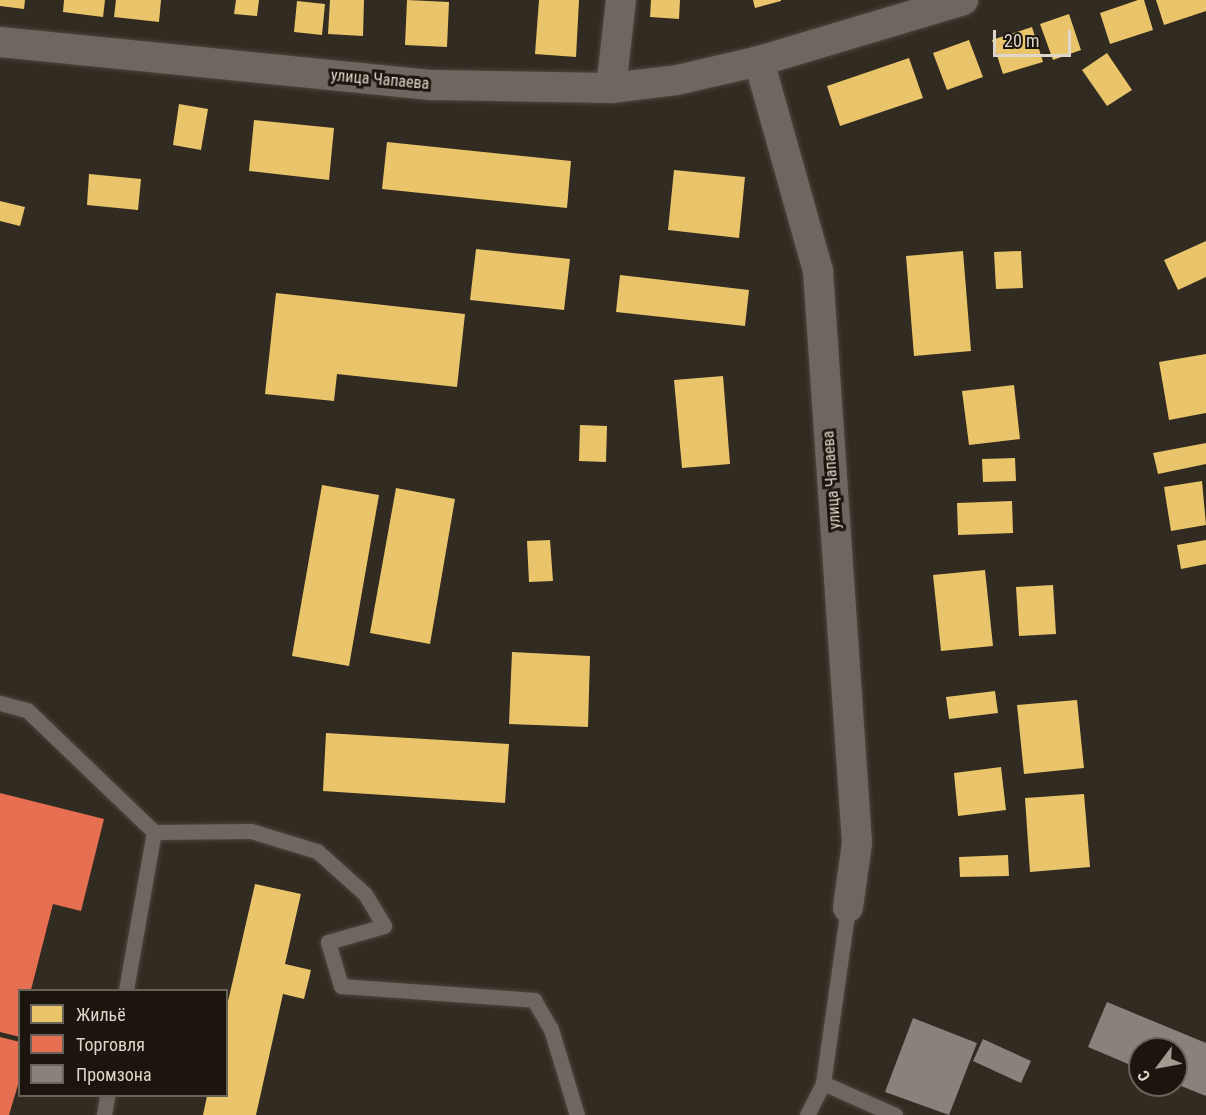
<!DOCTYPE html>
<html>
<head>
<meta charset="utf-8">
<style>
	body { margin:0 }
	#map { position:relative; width:1206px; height:1115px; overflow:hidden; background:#312b21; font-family:"Roboto Condensed",sans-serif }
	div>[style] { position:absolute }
	.homes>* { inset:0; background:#e9c46a }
	.shops>* { inset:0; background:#e76f51 }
	.industry>* { inset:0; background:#8a817c }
	.roads { filter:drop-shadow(0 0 2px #4b463e) drop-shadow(0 0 2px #4b463e) }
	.service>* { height:15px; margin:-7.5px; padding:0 7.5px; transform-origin:7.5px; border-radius:7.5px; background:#6d6760 }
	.minor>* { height:30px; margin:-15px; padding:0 15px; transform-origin:15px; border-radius:15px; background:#6d6760 }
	span { translate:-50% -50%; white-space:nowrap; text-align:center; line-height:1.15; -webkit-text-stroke:6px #1b150d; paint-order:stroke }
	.street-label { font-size:16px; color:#ded6cb }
	.legend { position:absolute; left:18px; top:989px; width:210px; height:108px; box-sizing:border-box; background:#1b150d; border:2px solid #696259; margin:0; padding:8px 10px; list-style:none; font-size:18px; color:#ded6cb }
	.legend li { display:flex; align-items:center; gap:12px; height:30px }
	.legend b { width:30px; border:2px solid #696259 }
	.north { position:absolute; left:1128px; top:1037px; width:60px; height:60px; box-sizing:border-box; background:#1b150d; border:2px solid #696259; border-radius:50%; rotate:238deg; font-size:16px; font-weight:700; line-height:24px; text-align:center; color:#ded6cb }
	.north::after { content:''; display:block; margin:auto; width:21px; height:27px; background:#a19a90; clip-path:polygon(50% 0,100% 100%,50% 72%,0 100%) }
	.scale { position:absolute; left:993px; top:30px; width:78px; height:27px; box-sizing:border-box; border:3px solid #ded6cb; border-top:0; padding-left:8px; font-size:18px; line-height:21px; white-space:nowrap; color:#ded6cb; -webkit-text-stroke:4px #1b150d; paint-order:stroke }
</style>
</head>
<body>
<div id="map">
	<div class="homes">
		<div style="clip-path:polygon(0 0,25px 0,24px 9px,0 6px)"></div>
		<div style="clip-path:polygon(64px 0,105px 0,103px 17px,63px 12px)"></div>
		<div style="clip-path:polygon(116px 0,161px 0,159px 22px,114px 17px)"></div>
		<div style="clip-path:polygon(236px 0,259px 0,257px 16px,234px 14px)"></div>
		<div style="clip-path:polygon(330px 0,364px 0,363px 36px,328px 34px)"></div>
		<div style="clip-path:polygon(407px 0,449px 2px,447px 47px,405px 45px)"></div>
		<div style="clip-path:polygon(539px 0,579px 0,576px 57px,535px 54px)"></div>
		<div style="clip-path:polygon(651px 0,680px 0,679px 19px,650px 17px)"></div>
		<div style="clip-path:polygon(753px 0,781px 0,781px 1px,755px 8px)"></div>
		<div style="clip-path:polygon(1138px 0,1144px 0,1153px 30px,1110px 44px,1100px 13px)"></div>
		<div style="clip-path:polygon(1156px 0,1206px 0,1206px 11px,1164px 25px)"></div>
		<div style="clip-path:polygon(297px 1px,325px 4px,322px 35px,294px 32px)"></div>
		<div style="clip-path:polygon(1069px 14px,1081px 50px,1053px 60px,1040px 24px)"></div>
		<div style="clip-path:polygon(1032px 27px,1043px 62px,1003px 74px,992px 40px)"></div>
		<div style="clip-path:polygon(969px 40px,983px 77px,947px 90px,933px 53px)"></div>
		<div style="clip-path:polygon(1107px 53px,1132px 90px,1107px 106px,1082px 70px)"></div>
		<div style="clip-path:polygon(909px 58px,923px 98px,840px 126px,827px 86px)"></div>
		<div style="clip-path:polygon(179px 104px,208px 109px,201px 150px,173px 145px)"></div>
		<div style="clip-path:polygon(254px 120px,334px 128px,329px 180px,249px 171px)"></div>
		<div style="clip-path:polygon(387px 142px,571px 161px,567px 208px,382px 189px)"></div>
		<div style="clip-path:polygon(674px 170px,745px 177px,739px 238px,668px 230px)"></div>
		<div style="clip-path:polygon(89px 174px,141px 179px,138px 210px,87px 205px)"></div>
		<div style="clip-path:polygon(0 201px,25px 207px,20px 226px,0 221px)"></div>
		<div style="clip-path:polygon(1206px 241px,1206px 277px,1178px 290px,1164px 260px)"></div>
		<div style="clip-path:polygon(476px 249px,570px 259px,564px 310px,470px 300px)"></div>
		<div style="clip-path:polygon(963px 251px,971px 351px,914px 356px,906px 256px)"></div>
		<div style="clip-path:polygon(1021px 251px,1023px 288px,996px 289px,994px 252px)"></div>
		<div style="clip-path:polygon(620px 275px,749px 290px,745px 326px,616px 312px)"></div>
		<div style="clip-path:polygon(276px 293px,465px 314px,457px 387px,337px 374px,334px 401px,265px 394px)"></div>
		<div style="clip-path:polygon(1206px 354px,1206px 413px,1169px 420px,1159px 362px)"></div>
		<div style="clip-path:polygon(723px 376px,730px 464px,682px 468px,674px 380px)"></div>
		<div style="clip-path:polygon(1014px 385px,1020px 439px,969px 445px,962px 391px)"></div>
		<div style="clip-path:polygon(580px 425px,607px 426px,606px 462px,579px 461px)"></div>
		<div style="clip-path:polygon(1206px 443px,1206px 464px,1158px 474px,1153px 453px)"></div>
		<div style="clip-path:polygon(1015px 458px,1016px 481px,983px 482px,982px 459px)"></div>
		<div style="clip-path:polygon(1202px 481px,1206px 525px,1171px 531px,1164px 487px)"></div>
		<div style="clip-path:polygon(322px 485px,379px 495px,349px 666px,292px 656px)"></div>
		<div style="clip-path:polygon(396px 488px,455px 499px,430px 644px,370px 633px)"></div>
		<div style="clip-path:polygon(1012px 501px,1013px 533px,958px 535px,957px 503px)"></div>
		<div style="clip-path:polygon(550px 540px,553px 581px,529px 582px,527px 541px)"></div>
		<div style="clip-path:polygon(1206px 540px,1206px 564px,1181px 569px,1177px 545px)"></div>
		<div style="clip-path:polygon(985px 570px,993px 646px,941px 651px,933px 575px)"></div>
		<div style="clip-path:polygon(1053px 585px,1056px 634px,1019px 636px,1016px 587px)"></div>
		<div style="clip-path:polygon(512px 652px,590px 656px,588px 727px,509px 724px)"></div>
		<div style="clip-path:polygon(995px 691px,998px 713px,949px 719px,946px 697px)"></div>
		<div style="clip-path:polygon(1077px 700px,1084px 768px,1024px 774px,1017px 705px)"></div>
		<div style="clip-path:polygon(326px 733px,509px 744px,505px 803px,323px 791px)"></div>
		<div style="clip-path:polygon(1001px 767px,1006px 810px,958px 816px,954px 773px)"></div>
		<div style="clip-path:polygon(1084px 794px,1090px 867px,1030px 872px,1025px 798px)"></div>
		<div style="clip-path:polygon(1008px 855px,1009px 876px,960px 877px,959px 857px)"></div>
		<div style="clip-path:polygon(255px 884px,301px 894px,285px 964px,311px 970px,304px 999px,283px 994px,256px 1115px,203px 1115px,207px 1096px,226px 1096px,226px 1010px)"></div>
	</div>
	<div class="shops">
		<div style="clip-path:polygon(0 793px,104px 819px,81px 911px,53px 904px,31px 990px,20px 990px,20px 1037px,0 1032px)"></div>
		<div style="clip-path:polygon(0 1037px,20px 1042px,20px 1078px,9px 1115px,0 1115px)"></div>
	</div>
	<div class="industry">
		<div style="clip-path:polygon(1107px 1002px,1206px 1043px,1206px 1096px,1176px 1084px,1176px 1049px,1140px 1049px,1140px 1069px,1088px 1047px)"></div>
		<div style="clip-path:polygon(913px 1018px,977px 1043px,949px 1115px,885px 1092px)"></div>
		<div style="clip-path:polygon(983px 1039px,1031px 1061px,1021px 1083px,973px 1061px)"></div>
	</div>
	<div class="roads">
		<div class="service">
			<div style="left:0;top:703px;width:28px;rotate:15deg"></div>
			<div style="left:27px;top:710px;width:176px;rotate:43.8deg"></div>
			<div style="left:154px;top:832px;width:97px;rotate:-0.6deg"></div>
			<div style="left:251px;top:831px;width:69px;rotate:16.9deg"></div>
			<div style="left:317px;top:851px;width:64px;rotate:41.9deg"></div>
			<div style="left:365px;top:894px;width:37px;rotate:59deg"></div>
			<div style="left:384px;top:926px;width:58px;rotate:164.1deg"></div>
			<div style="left:328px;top:942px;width:46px;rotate:73.5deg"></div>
			<div style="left:341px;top:986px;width:194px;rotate:4.1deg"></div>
			<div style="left:534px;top:1000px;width:34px;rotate:60deg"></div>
			<div style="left:551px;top:1029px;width:90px;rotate:73.2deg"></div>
			<div style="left:126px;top:990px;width:160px;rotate:-80deg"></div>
			<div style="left:823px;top:1083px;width:79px;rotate:24deg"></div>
			<div style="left:104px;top:1115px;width:19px;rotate:-81deg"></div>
			<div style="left:807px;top:1115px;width:36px;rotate:-63deg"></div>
			<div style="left:823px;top:1083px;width:178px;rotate:-81.9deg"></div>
		</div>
		<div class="minor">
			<div style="left:0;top:42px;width:435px;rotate:5.7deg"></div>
			<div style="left:433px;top:85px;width:178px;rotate:1deg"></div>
			<div style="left:611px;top:88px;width:66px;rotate:-6.9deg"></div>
			<div style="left:677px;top:80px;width:84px;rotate:-13deg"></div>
			<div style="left:759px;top:61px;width:213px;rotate:-16.6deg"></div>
			<div style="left:759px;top:61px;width:218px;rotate:74.3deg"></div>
			<div style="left:818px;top:271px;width:573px;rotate:86.1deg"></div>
			<div style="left:857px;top:843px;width:65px;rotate:98deg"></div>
			<div style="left:611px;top:88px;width:89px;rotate:-83.5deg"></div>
		</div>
	</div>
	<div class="street-label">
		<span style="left:380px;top:80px;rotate:5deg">улица Чапаева</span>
		<span style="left:832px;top:480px;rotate:-94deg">улица Чапаева</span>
	</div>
	<ul class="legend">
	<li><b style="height:16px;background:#e9c46a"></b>Жильё</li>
	<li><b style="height:16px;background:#e76f51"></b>Торговля</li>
	<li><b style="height:16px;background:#8a817c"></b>Промзона</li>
	</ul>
	<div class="north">С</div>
	<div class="scale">20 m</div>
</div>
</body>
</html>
